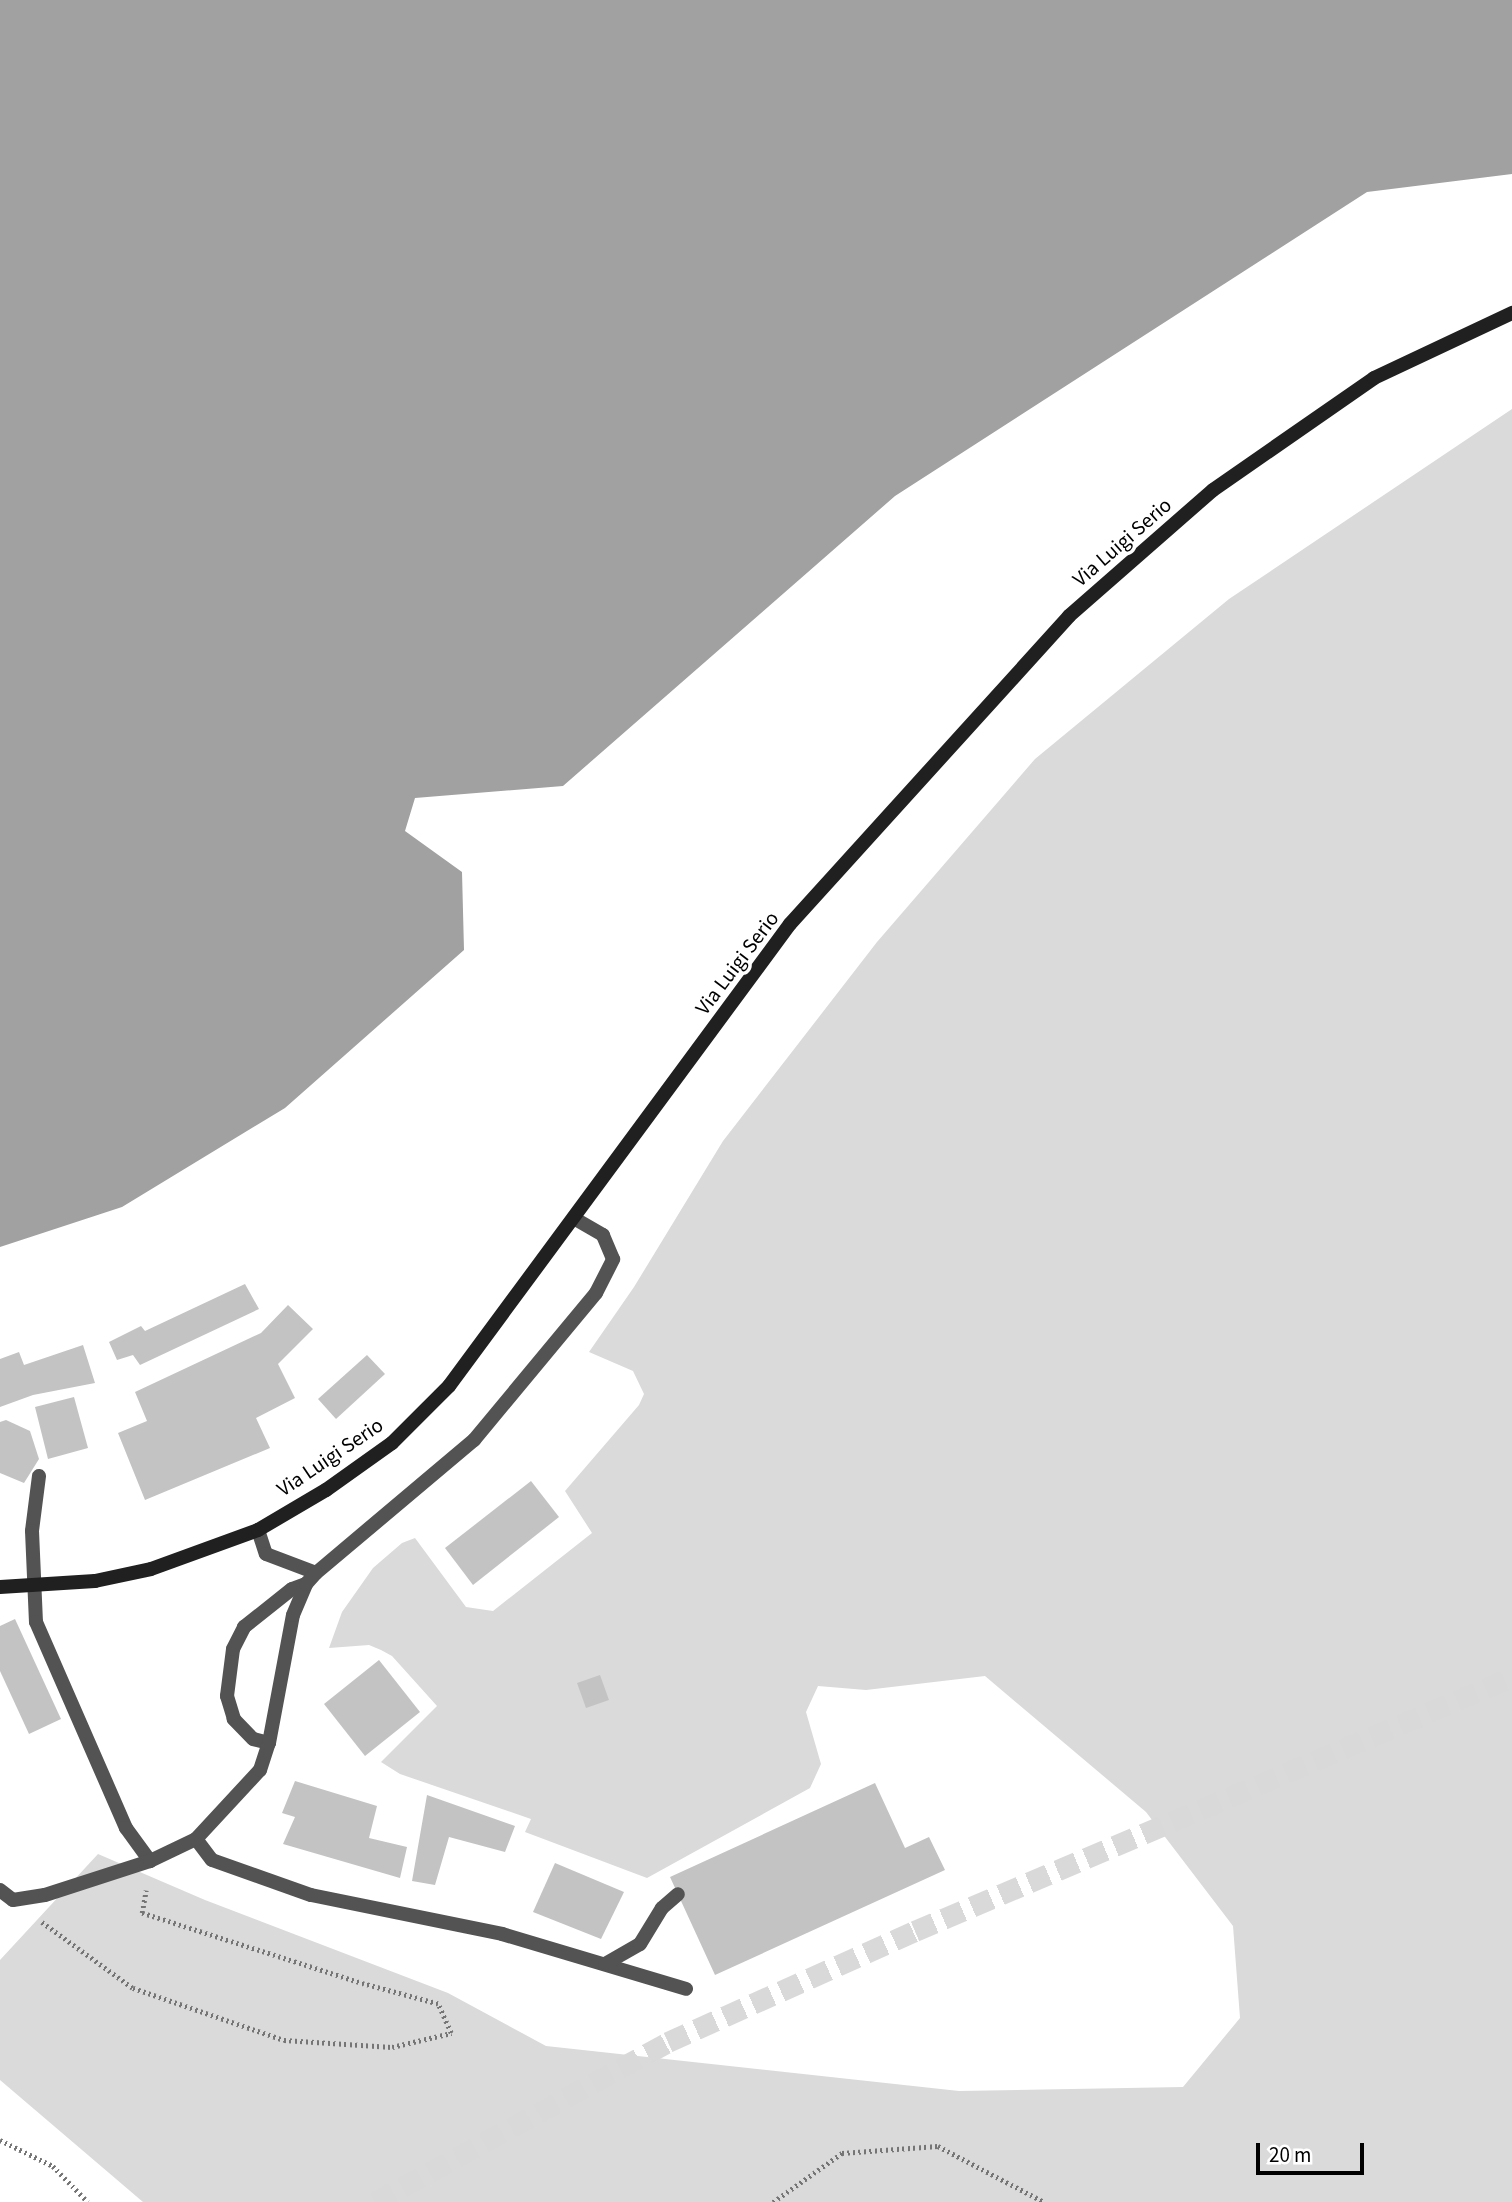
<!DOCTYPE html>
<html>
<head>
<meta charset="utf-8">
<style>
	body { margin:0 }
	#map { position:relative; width:1512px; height:2202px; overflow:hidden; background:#fff; font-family:"Source Sans 3",sans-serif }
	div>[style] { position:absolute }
	.green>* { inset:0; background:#dadada }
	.water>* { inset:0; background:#a1a1a1 }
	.building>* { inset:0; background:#c3c3c3 }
	.highway-tunnel>* { height:21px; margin-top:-10.5px; transform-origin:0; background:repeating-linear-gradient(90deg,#d9d9d9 0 21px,transparent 0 31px) }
	.path>* { height:4.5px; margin-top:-2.25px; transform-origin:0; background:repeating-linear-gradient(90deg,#757575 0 2px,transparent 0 5.5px) }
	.lane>* { height:14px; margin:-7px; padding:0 7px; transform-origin:7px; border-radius:7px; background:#535353 }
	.secondary>* { height:14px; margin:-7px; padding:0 7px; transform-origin:7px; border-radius:7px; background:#202020 }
	.secondary-bridge>* { height:14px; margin:-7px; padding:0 7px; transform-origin:7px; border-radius:7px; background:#202020 }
	span { translate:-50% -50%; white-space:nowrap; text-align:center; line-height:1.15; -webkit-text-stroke:7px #fff; paint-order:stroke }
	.street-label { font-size:21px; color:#000 }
	.scale { position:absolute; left:1256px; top:2143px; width:108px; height:32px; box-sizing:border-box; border:4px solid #000; border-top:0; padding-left:9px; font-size:21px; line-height:24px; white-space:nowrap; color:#000; -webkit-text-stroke:5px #fff; paint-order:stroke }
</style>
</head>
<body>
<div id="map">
	<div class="green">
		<div style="clip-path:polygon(1512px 409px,1512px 2202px,143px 2202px,0 2080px,0 1960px,98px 1854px,205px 1900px,448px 1993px,546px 2046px,959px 2091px,1183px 2087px,1240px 2018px,1233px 1926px,1146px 1812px,985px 1676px,866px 1690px,818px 1686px,806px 1712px,821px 1764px,810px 1788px,647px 1878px,525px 1832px,531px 1819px,400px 1774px,381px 1762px,437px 1706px,392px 1656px,381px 1650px,369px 1645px,329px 1648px,342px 1612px,373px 1568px,402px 1543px,415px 1538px,466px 1607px,493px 1611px,592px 1533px,565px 1491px,639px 1405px,644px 1394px,633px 1371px,589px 1352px,634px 1287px,723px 1141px,877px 942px,1035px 759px,1229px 599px)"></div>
	</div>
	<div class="water">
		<div style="clip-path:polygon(0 0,1512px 0,1512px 174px,1367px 192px,895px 496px,563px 786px,415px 798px,405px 831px,462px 872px,464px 950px,285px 1108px,122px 1207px,0 1247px)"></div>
	</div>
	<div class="building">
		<div style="clip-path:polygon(245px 1284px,259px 1309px,140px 1365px,133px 1355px,117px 1360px,109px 1342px,141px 1326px,145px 1331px)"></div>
		<div style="clip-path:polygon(288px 1305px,313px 1329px,278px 1364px,295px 1398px,256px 1418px,270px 1448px,145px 1500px,118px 1433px,147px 1421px,135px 1392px,261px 1333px)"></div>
		<div style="clip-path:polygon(83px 1345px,95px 1383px,33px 1395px,0 1407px,0 1359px,19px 1352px,24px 1365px)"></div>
		<div style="clip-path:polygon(367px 1355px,385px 1374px,336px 1419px,318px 1399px)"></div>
		<div style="clip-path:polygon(74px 1397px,88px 1448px,48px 1459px,35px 1407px)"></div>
		<div style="clip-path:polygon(6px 1420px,30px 1431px,39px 1459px,24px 1483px,0 1473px,0 1422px)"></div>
		<div style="clip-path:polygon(531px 1481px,559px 1517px,473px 1585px,445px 1548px)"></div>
		<div style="clip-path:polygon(15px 1619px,61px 1719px,29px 1734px,0 1671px,0 1626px)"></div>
		<div style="clip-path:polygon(379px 1660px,420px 1712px,365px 1756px,324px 1704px)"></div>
		<div style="clip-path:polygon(600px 1675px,609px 1700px,586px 1708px,577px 1683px)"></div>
		<div style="clip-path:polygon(295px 1781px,377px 1806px,369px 1838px,407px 1847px,400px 1878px,283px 1844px,295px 1817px,282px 1813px)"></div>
		<div style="clip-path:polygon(875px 1783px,905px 1848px,929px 1837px,945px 1870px,715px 1975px,670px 1877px)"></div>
		<div style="clip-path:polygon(427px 1795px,515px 1826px,505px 1852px,449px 1837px,435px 1885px,412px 1881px)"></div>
		<div style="clip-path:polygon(555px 1863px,624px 1892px,601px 1939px,533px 1912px)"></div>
	</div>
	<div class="highway-tunnel">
		<div style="left:375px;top:2202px;width:334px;rotate:-28.6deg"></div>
		<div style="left:668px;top:2042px;width:271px;rotate:-24.2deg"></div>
		<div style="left:915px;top:1931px;width:649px;rotate:-23.05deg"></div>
	</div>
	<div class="path">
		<div style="left:42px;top:1922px;width:112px;rotate:36deg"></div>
		<div style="left:133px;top:1988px;width:160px;rotate:19deg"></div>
		<div style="left:284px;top:2040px;width:108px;rotate:3.7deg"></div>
		<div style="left:392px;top:2047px;width:61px;rotate:-13.3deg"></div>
		<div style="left:451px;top:2033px;width:32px;rotate:-114deg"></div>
		<div style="left:438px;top:2004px;width:77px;rotate:-164.9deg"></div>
		<div style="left:364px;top:1984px;width:233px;rotate:-162.3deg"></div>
		<div style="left:142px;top:1913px;width:23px;rotate:-80deg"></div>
		<div style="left:0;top:2140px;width:59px;rotate:26.1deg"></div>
		<div style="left:53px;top:2166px;width:50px;rotate:45.8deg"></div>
		<div style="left:773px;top:2202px;width:85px;rotate:-35.4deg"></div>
		<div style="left:842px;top:2153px;width:96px;rotate:-4.2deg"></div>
		<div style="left:938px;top:2146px;width:120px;rotate:27.8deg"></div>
	</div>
	<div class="lane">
		<div style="left:39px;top:1476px;width:55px;rotate:97.3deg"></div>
		<div style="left:32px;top:1531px;width:91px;rotate:87.5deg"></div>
		<div style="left:36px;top:1622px;width:225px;rotate:66.4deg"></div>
		<div style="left:126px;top:1828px;width:41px;rotate:54deg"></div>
		<div style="left:258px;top:1530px;width:25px;rotate:72deg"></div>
		<div style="left:266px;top:1554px;width:53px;rotate:20.8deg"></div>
		<div style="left:316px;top:1573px;width:207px;rotate:-40.1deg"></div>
		<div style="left:474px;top:1440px;width:191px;rotate:-50.3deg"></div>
		<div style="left:596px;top:1293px;width:38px;rotate:-63deg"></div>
		<div style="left:613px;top:1259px;width:26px;rotate:-113deg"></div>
		<div style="left:603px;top:1235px;width:34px;rotate:-150deg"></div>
		<div style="left:269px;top:1743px;width:16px;rotate:-166deg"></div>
		<div style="left:253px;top:1739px;width:28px;rotate:-134deg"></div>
		<div style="left:234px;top:1719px;width:24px;rotate:-107deg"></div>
		<div style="left:227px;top:1696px;width:47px;rotate:-82.7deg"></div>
		<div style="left:233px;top:1649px;width:25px;rotate:-63deg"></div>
		<div style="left:244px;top:1627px;width:61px;rotate:-38.4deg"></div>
		<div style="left:292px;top:1589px;width:15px;rotate:-20deg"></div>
		<div style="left:196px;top:1839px;width:26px;rotate:53deg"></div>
		<div style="left:212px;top:1860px;width:105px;rotate:19.5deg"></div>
		<div style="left:311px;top:1895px;width:195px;rotate:11.5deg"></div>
		<div style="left:502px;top:1934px;width:192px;rotate:16.6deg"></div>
		<div style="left:0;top:1890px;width:16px;rotate:38deg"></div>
		<div style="left:13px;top:1900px;width:32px;rotate:-9deg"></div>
		<div style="left:45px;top:1895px;width:110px;rotate:-17.9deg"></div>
		<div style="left:150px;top:1861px;width:51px;rotate:-25.6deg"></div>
		<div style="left:196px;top:1839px;width:94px;rotate:-47.2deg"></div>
		<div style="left:260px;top:1770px;width:28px;rotate:-72deg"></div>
		<div style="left:269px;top:1743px;width:130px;rotate:-79.4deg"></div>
		<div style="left:293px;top:1615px;width:34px;rotate:-67deg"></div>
		<div style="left:306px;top:1584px;width:15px;rotate:-48deg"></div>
		<div style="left:605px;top:1964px;width:40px;rotate:-29.7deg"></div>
		<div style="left:640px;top:1944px;width:42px;rotate:-58.6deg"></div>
		<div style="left:662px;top:1908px;width:21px;rotate:-41deg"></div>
	</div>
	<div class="secondary">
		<div style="left:151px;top:1569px;width:114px;rotate:-20deg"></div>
		<div style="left:258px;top:1530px;width:79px;rotate:-30.5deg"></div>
		<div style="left:326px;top:1490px;width:81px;rotate:-35.5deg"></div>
		<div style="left:392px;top:1443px;width:81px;rotate:-45deg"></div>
		<div style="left:449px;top:1386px;width:574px;rotate:-53.57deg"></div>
		<div style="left:790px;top:924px;width:416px;rotate:-47.8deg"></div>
		<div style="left:1069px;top:616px;width:191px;rotate:-41.2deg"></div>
		<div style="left:1213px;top:490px;width:196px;rotate:-34.8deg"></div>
		<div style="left:1374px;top:378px;width:153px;rotate:-25.2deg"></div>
	</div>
	<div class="secondary-bridge">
		<div style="left:0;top:1587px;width:95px;rotate:-3.6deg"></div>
		<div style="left:95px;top:1581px;width:57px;rotate:-12.1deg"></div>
	</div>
	<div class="street-label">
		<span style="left:1122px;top:542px;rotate:-41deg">Via Luigi Serio</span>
		<span style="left:737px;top:963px;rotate:-53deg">Via Luigi Serio</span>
		<span style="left:330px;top:1457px;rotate:-34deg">Via Luigi Serio</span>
	</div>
	<div class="scale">20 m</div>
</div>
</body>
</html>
